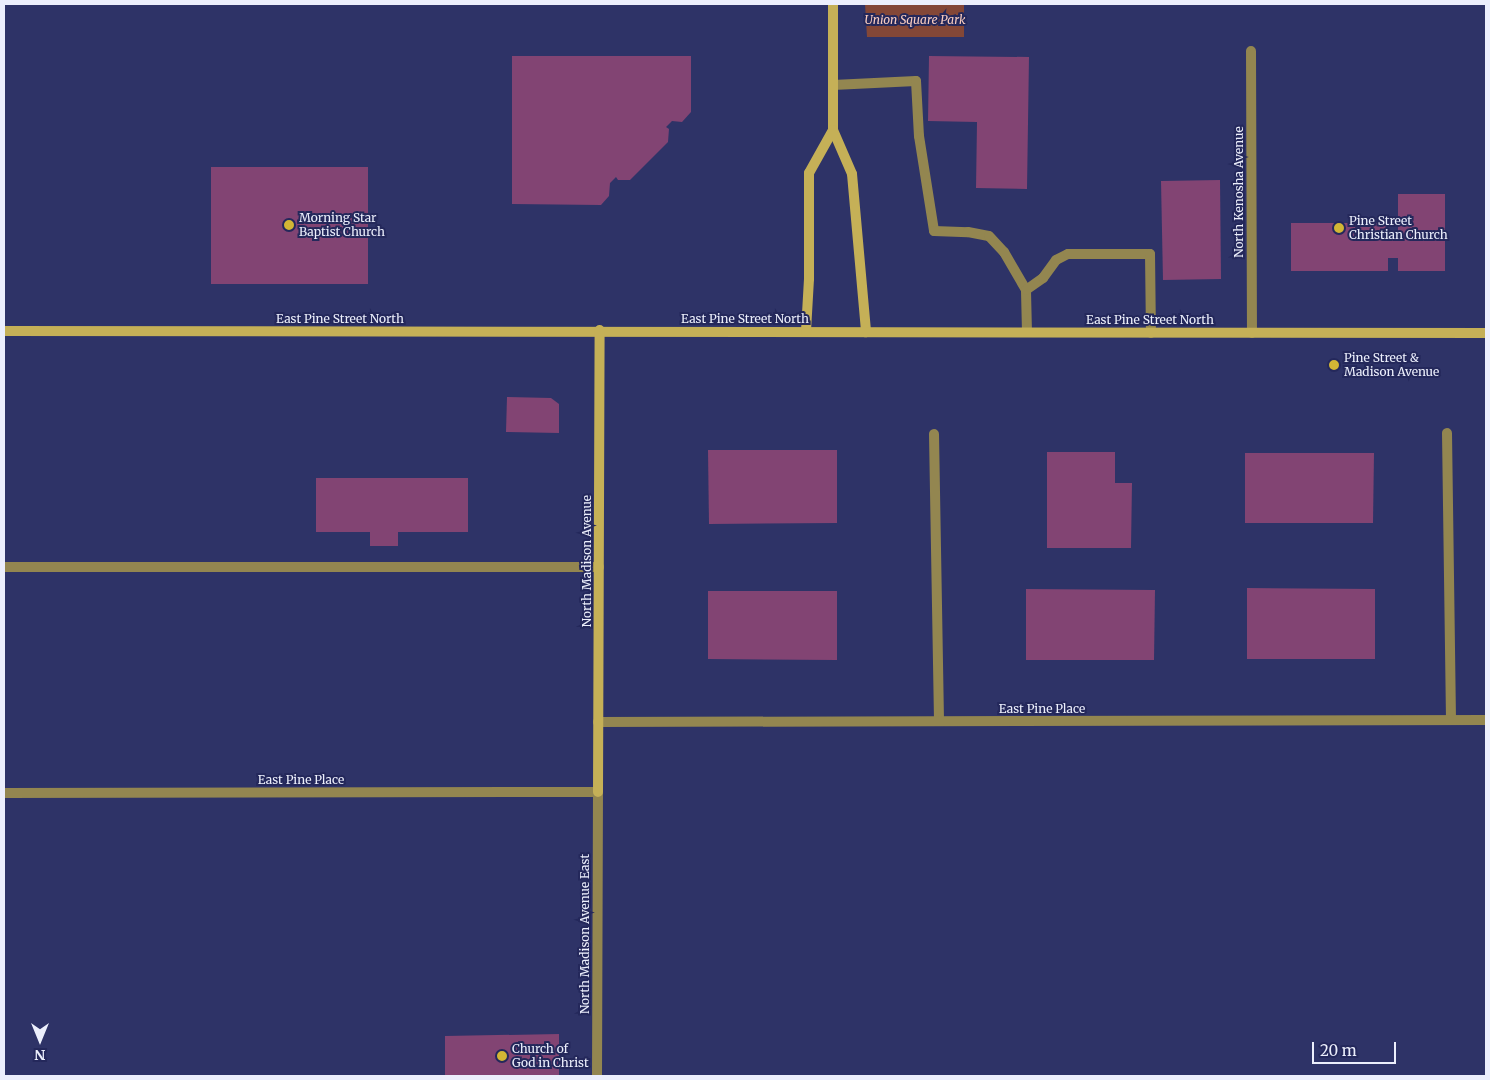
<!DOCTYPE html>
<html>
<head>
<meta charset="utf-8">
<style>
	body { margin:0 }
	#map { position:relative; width:1490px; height:1080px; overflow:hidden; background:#2e3367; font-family:Merriweather,serif }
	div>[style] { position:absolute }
	.green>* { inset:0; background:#834737 }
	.building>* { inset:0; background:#824473 }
	.lane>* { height:10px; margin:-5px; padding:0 5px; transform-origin:5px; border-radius:5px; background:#938650 }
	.street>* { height:10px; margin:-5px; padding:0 5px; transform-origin:5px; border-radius:5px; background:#938650 }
	.secondary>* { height:10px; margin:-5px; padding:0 5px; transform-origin:5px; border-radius:5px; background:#c5b057 }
	.dots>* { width:14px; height:14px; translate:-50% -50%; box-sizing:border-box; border:2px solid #24285b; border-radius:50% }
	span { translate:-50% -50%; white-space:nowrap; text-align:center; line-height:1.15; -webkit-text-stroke:4px #24285b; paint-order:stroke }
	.park-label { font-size:12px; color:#f9cdc0; font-style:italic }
	.street-label { font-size:12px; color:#eceffc }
	.poi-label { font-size:12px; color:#eceffc }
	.left { translate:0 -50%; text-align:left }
	.frame { position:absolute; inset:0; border:5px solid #eceffc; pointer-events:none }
	.north { position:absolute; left:15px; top:1015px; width:50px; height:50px; -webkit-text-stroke:4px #24285b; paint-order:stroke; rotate:180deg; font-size:14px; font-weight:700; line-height:20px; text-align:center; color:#eceffc }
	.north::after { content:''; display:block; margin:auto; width:18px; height:22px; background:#eceffc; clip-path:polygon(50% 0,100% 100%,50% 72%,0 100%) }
	.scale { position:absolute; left:1312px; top:1042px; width:84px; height:22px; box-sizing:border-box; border:2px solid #eceffc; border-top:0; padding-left:6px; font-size:15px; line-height:18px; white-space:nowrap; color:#eceffc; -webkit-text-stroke:4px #24285b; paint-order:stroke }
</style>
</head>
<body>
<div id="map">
	<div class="green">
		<div style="clip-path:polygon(865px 4px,964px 4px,964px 37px,867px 37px)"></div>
	</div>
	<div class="building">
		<div style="clip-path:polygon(512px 56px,691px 56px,691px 112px,682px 122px,672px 121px,666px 127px,669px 129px,668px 142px,630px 180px,618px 180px,616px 177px,610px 183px,609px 196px,601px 205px,512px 204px)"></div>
		<div style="clip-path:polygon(929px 56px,1029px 57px,1027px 189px,976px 188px,977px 122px,928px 121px)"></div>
		<div style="clip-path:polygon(211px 167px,368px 167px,368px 284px,211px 284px)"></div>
		<div style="clip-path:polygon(1220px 180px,1221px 279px,1163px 280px,1161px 181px)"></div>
		<div style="clip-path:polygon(1398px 194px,1445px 194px,1445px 271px,1398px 271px,1398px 258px,1388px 258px,1388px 271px,1291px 271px,1291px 223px,1387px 223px,1387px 233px,1398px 233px)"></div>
		<div style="clip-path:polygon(507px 397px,551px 398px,559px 404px,559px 433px,506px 432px)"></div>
		<div style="clip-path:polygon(708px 450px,837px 450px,837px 523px,709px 524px)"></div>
		<div style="clip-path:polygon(1047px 452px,1115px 452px,1115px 483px,1132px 483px,1131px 548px,1047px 548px)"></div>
		<div style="clip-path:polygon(1245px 453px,1374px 453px,1373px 523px,1245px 523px)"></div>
		<div style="clip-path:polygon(316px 478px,468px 478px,468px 532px,398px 532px,398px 546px,370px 546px,370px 532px,316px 532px)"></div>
		<div style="clip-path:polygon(1247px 588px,1375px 589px,1375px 659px,1247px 659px)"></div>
		<div style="clip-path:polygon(1026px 589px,1155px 590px,1154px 660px,1026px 660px)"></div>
		<div style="clip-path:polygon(708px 591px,837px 591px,837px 660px,708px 659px)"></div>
		<div style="clip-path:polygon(559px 1034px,559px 1076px,445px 1076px,445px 1036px)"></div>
	</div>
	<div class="lane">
		<div style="left:833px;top:85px;width:83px;rotate:-2.8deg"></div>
		<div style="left:916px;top:81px;width:55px;rotate:86.9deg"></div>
		<div style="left:919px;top:136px;width:96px;rotate:81deg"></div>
		<div style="left:934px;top:231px;width:34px;rotate:2deg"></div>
		<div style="left:968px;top:232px;width:21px;rotate:11deg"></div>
		<div style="left:989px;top:236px;width:22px;rotate:47deg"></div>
		<div style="left:1004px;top:252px;width:44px;rotate:59.9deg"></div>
		<div style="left:1027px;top:332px;width:42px;rotate:-91.4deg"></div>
		<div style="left:1026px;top:290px;width:21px;rotate:-35deg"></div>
		<div style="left:1043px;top:278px;width:22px;rotate:-54deg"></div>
		<div style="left:1056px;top:260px;width:13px;rotate:-27deg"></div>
		<div style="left:1068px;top:254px;width:82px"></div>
		<div style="left:1150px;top:254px;width:79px;rotate:89.3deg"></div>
		<div style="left:1447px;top:433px;width:287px;rotate:89.2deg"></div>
		<div style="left:934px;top:434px;width:287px;rotate:89deg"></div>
		<div style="left:4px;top:567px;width:595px"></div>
	</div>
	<div class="street">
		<div style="left:1251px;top:51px;width:282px;rotate:89.8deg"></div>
		<div style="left:598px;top:722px;width:888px;rotate:-0.13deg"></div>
		<div style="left:4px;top:793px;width:594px;rotate:-0.1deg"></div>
		<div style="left:598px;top:792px;width:284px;rotate:90.2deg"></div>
	</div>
	<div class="secondary">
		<div style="left:833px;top:4px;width:126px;rotate:90deg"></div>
		<div style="left:833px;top:130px;width:48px;rotate:66.6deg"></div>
		<div style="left:852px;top:174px;width:159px;rotate:84.9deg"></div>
		<div style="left:4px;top:331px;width:1482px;rotate:0.08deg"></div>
		<div style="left:806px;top:331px;width:52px;rotate:-86.7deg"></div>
		<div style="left:809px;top:279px;width:106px;rotate:-90deg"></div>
		<div style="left:809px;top:173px;width:49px;rotate:-60.8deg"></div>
		<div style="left:598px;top:792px;width:462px;rotate:-89.8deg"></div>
	</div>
	<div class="dots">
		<div style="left:289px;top:225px;background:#d2b635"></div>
		<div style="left:1339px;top:228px;background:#d2b635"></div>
		<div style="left:1334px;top:365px;background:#d2b635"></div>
		<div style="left:502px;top:1056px;background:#d2b635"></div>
	</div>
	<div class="park-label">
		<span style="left:915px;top:20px">Union Square Park</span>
	</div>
	<div class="street-label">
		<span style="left:1239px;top:192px;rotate:-90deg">North Kenosha Avenue</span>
		<span style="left:340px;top:319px">East Pine Street North</span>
		<span style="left:745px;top:319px">East Pine Street North</span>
		<span style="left:1150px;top:320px">East Pine Street North</span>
		<span style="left:587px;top:561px;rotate:-90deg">North Madison Avenue</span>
		<span style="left:1042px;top:709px">East Pine Place</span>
		<span style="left:301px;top:780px">East Pine Place</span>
		<span style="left:585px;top:934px;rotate:-90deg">North Madison Avenue East</span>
	</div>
	<div class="poi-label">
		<span class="left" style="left:299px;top:225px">Morning Star<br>Baptist Church</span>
		<span class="left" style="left:1349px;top:228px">Pine Street<br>Christian Church</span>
		<span class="left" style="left:1344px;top:365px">Pine Street &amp;<br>Madison Avenue</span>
		<span class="left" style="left:512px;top:1056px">Church of<br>God in Christ</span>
	</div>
	<div class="frame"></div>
	<div class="north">N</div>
	<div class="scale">20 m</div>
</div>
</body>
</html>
